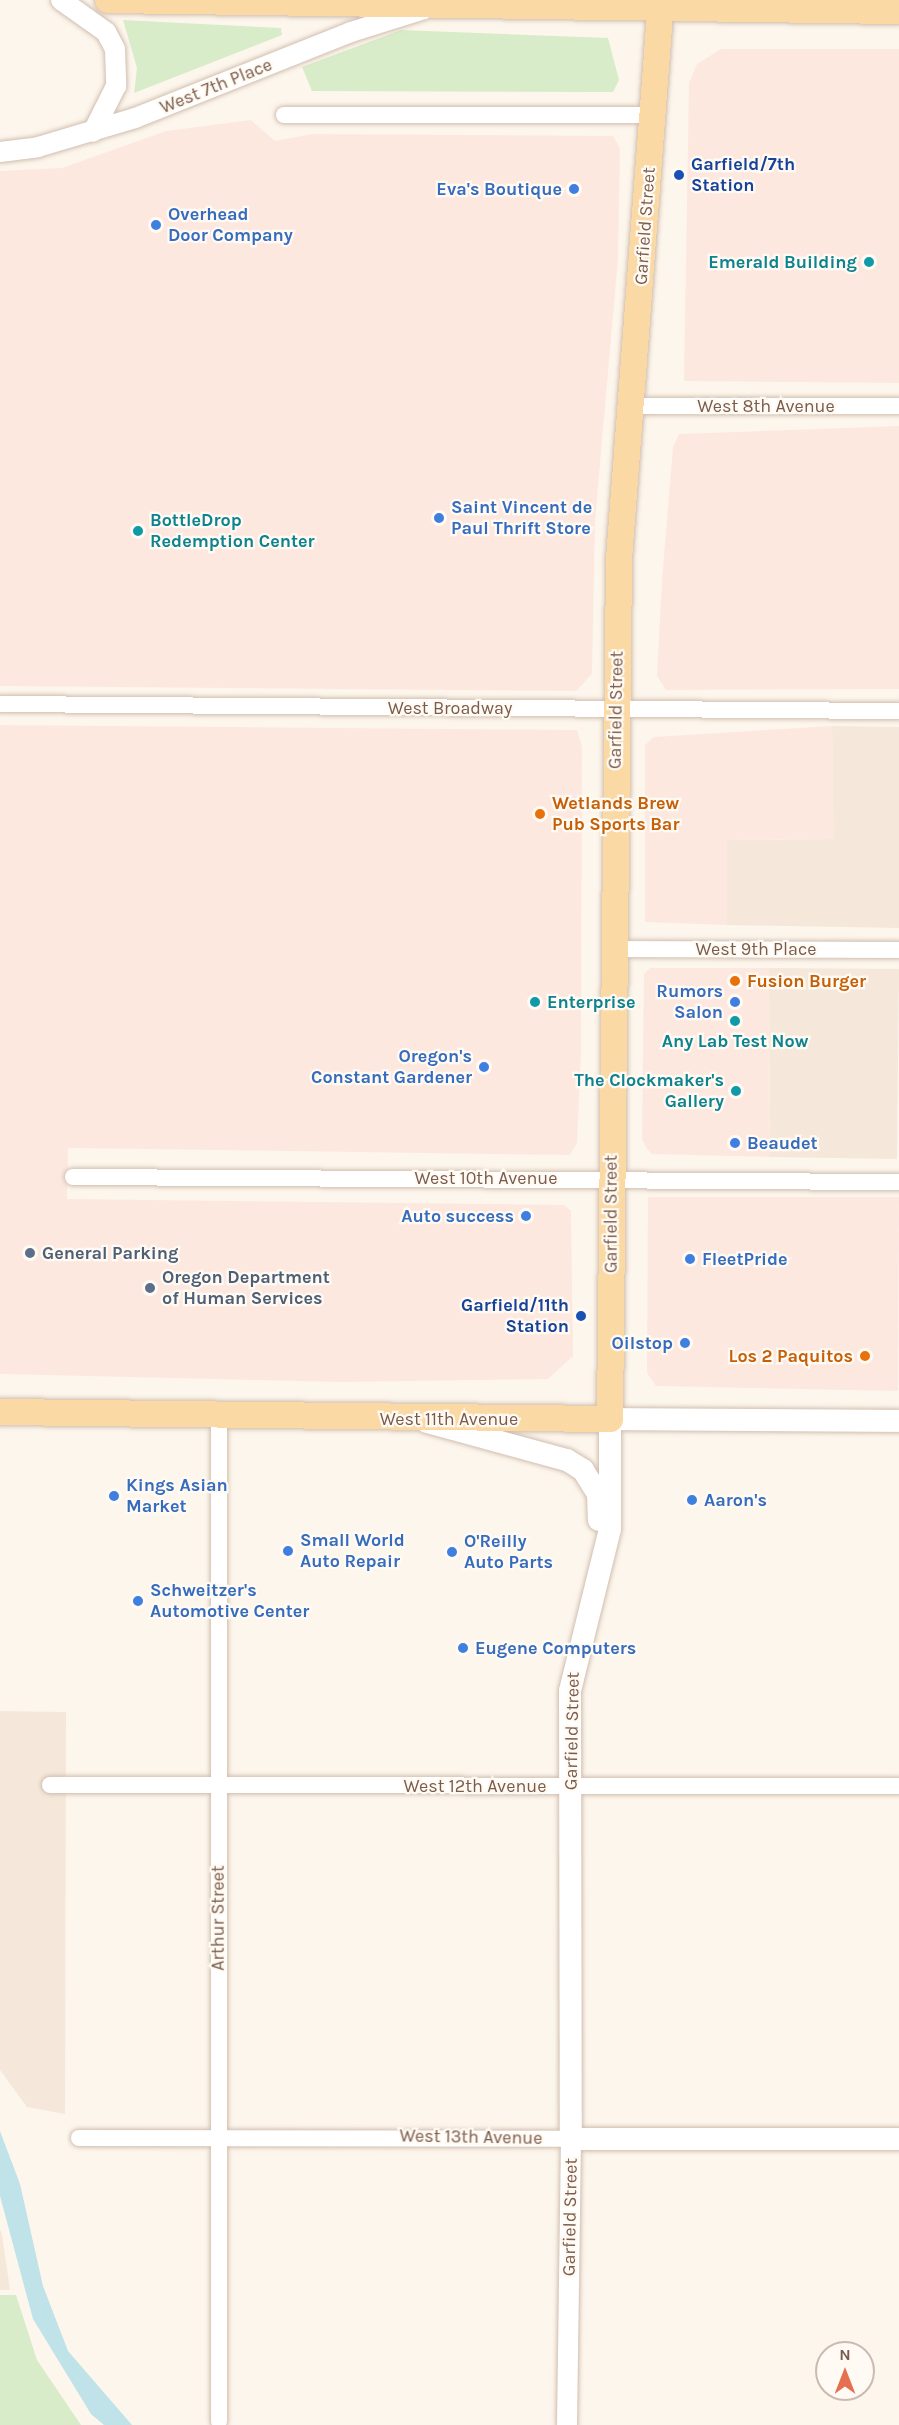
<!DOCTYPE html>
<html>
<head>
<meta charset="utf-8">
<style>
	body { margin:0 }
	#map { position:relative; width:899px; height:2425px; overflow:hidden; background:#fdf6ec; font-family:Karla,sans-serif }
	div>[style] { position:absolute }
	.residential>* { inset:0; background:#f5e8da }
	.commercial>* { inset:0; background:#fde8e0 }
	.green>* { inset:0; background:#d8ecc9 }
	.water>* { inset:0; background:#bfe3e8 }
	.roads { filter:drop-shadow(0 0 2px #d1beb0) drop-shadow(0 0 2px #d1beb0) }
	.minor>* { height:16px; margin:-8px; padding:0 8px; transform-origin:8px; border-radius:8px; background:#fff }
	.tertiary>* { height:20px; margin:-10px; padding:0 10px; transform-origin:10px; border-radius:10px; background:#fff }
	.secondary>* { height:22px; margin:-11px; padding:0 11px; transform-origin:11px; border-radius:11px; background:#fff }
	.primary>* { height:26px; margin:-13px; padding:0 13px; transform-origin:13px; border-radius:13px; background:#fbd9a5 }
	.dots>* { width:16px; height:16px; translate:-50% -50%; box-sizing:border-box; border:3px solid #fffaf3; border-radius:50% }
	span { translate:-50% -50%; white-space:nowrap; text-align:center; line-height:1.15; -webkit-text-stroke:4.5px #fffaf3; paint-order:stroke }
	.street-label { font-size:18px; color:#7a5c4d }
	.transit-label { font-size:18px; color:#164399; font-weight:700 }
	.left { translate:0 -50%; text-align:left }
	.right { translate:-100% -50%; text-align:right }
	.shop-label { font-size:18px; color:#366cbe; font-weight:700 }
	.culture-label { font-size:18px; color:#0d838f; font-weight:700 }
	.food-label { font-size:18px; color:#c56008; font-weight:700 }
	.service-label { font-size:18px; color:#4e5e75; font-weight:700 }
	.north { position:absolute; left:815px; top:2341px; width:60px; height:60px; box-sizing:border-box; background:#fffaf3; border:2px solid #cabbb1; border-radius:50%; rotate:0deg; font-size:16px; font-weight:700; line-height:24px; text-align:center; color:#7a5c4d }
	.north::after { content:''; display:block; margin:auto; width:21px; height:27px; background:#e76f51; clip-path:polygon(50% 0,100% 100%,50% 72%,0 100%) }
</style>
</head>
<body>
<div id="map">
	<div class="residential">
		<div style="clip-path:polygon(832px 726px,899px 727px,899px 928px,727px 925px,726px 840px,833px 839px)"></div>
		<div style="clip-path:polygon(769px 968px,899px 969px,897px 1159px,770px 1157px)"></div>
		<div style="clip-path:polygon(0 1711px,66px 1712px,65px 2114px,27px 2107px,0 2070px)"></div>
		<div style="clip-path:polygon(0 2229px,2px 2235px,10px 2290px,0 2290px)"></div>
	</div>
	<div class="commercial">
		<div style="clip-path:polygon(721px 49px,899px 49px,899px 383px,684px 381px,689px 83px,697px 64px)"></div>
		<div style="clip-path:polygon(251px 120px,275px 141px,312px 134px,613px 136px,620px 148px,618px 258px,595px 521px,592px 674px,576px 691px,0 686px,0 171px,62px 168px,166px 131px)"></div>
		<div style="clip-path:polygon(899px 426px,899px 689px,666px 690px,657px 676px,662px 580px,673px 447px,679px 434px)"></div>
		<div style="clip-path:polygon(0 725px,577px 730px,582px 747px,581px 1052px,577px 1143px,570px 1155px,68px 1148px,67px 1199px,564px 1205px,571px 1211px,573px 1356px,548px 1379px,343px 1382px,0 1374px)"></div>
		<div style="clip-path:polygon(832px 726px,834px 839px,727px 840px,727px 925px,645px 922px,645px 745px,654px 737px)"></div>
		<div style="clip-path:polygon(650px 968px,769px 968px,770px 1157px,652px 1154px,647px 1149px,642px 1139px,644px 974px)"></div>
		<div style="clip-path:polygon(648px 1197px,899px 1197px,898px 1391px,656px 1386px,647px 1373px)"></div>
	</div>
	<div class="green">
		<div style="clip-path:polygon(123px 20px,281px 28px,282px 35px,134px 93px,137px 68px)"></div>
		<div style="clip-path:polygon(401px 30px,608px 38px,619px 80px,613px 92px,312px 91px,302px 67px)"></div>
		<div style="clip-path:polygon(0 2295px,16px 2295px,37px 2360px,81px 2425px,0 2425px)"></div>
	</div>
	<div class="water">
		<div style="clip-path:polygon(0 2131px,20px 2184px,43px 2286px,68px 2351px,132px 2425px,104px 2425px,91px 2414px,33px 2319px,0 2196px)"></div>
	</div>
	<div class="roads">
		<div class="minor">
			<div style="left:284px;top:115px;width:368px"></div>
			<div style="left:633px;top:406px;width:266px"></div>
			<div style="left:0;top:704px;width:899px;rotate:0.45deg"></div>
			<div style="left:613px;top:949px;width:286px;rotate:0.2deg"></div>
			<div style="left:73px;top:1177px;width:826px;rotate:0.35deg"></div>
			<div style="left:50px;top:1785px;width:849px;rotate:0.07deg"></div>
			<div style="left:79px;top:2138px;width:492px;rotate:0.1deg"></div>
			<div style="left:219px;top:2421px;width:1005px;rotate:-90deg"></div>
		</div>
		<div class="tertiary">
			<div style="left:61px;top:0;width:55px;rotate:35.4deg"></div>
			<div style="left:106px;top:32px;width:19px;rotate:62deg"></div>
			<div style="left:115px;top:49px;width:37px;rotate:88deg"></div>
			<div style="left:116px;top:86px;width:51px;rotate:116.6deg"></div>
			<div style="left:0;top:152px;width:38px;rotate:-7deg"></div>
			<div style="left:38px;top:147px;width:101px;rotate:-16.6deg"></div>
			<div style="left:135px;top:118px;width:232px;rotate:-21.7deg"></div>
			<div style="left:351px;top:32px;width:77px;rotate:-17.5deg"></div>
			<div style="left:567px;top:2425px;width:286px;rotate:-89.2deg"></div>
		</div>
		<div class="secondary">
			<div style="left:899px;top:1421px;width:289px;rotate:-179.6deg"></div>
			<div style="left:610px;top:1419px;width:110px;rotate:90deg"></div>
			<div style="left:610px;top:1529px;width:167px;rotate:103.9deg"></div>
			<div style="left:570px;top:1691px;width:448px;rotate:89.9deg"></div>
			<div style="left:571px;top:2139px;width:328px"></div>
			<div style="left:427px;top:1422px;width:145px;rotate:15.2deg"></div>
			<div style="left:567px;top:1460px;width:19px;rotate:32deg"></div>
			<div style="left:583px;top:1470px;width:28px;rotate:58deg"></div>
			<div style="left:598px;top:1494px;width:26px;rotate:88deg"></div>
		</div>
		<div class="primary">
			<div style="left:108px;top:0;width:791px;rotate:0.8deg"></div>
			<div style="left:0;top:1412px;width:610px;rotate:0.66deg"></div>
			<div style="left:610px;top:1419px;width:860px;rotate:-89.4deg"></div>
			<div style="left:619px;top:559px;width:561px;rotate:-85.7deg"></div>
		</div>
	</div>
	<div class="dots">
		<div style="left:679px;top:175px;background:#1a4fb4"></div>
		<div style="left:574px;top:189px;background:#3f7fe0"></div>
		<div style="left:156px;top:225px;background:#3f7fe0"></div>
		<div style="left:869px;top:262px;background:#0f9aa8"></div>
		<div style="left:439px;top:518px;background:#3f7fe0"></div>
		<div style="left:138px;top:531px;background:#0f9aa8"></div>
		<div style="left:540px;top:814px;background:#e8710a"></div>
		<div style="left:735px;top:981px;background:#e8710a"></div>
		<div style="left:535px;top:1002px;background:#0f9aa8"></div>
		<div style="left:735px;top:1002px;background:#3f7fe0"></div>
		<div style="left:735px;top:1021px;background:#0f9aa8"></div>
		<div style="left:484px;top:1067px;background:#3f7fe0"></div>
		<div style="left:736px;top:1091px;background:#0f9aa8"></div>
		<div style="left:735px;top:1143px;background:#3f7fe0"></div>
		<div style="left:526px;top:1216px;background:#3f7fe0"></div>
		<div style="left:30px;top:1253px;background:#5c6f8a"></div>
		<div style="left:690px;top:1259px;background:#3f7fe0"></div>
		<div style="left:150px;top:1288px;background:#5c6f8a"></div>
		<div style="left:581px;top:1316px;background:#1a4fb4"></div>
		<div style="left:685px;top:1343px;background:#3f7fe0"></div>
		<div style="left:865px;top:1356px;background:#e8710a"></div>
		<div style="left:114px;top:1496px;background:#3f7fe0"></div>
		<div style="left:692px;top:1500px;background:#3f7fe0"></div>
		<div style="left:288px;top:1551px;background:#3f7fe0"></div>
		<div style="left:452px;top:1552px;background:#3f7fe0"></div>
		<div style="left:138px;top:1601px;background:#3f7fe0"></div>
		<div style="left:463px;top:1648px;background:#3f7fe0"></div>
	</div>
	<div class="street-label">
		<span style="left:216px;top:86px;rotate:-22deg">West 7th Place</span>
		<span style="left:645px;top:226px;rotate:-86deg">Garfield Street</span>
		<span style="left:766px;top:406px">West 8th Avenue</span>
		<span style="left:450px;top:708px">West Broadway</span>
		<span style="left:616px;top:710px;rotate:-89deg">Garfield Street</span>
		<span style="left:756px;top:949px">West 9th Place</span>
		<span style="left:486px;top:1178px">West 10th Avenue</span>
		<span style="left:611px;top:1214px;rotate:-90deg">Garfield Street</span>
		<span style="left:449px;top:1419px">West 11th Avenue</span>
		<span style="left:572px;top:1731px;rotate:-89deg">Garfield Street</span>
		<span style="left:475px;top:1786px">West 12th Avenue</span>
		<span style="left:218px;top:1918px;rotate:-90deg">Arthur Street</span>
		<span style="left:471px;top:2137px;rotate:1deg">West 13th Avenue</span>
		<span style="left:570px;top:2217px;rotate:-89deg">Garfield Street</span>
	</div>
	<div class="transit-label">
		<span class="left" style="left:691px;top:175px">Garfield/7th<br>Station</span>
		<span class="right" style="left:569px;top:1316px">Garfield/11th<br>Station</span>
	</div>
	<div class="shop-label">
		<span class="right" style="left:562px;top:189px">Eva's Boutique</span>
		<span class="left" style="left:168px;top:225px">Overhead<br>Door Company</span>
		<span class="left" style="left:451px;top:518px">Saint Vincent de<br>Paul Thrift Store</span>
		<span class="right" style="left:723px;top:1002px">Rumors<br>Salon</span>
		<span class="right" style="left:472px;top:1067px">Oregon's<br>Constant Gardener</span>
		<span class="left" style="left:747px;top:1143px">Beaudet</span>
		<span class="right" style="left:514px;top:1216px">Auto success</span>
		<span class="left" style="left:702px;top:1259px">FleetPride</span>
		<span class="right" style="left:673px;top:1343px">Oilstop</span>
		<span class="left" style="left:126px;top:1496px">Kings Asian<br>Market</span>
		<span class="left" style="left:704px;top:1500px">Aaron's</span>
		<span class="left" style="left:300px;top:1551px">Small World<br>Auto Repair</span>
		<span class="left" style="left:464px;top:1552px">O'Reilly<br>Auto Parts</span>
		<span class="left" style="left:150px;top:1601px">Schweitzer's<br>Automotive Center</span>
		<span class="left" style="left:475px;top:1648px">Eugene Computers</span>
	</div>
	<div class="culture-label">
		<span class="right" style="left:857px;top:262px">Emerald Building</span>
		<span class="left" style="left:150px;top:531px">BottleDrop<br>Redemption Center</span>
		<span class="left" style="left:547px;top:1002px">Enterprise</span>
		<span style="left:735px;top:1041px">Any Lab Test Now</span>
		<span class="right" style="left:724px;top:1091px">The Clockmaker's<br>Gallery</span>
	</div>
	<div class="food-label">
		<span class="left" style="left:552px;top:814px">Wetlands Brew<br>Pub Sports Bar</span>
		<span class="left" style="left:747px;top:981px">Fusion Burger</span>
		<span class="right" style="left:853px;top:1356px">Los 2 Paquitos</span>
	</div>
	<div class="service-label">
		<span class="left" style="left:42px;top:1253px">General Parking</span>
		<span class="left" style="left:162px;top:1288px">Oregon Department<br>of Human Services</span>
	</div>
	<div class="north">N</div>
</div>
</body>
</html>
